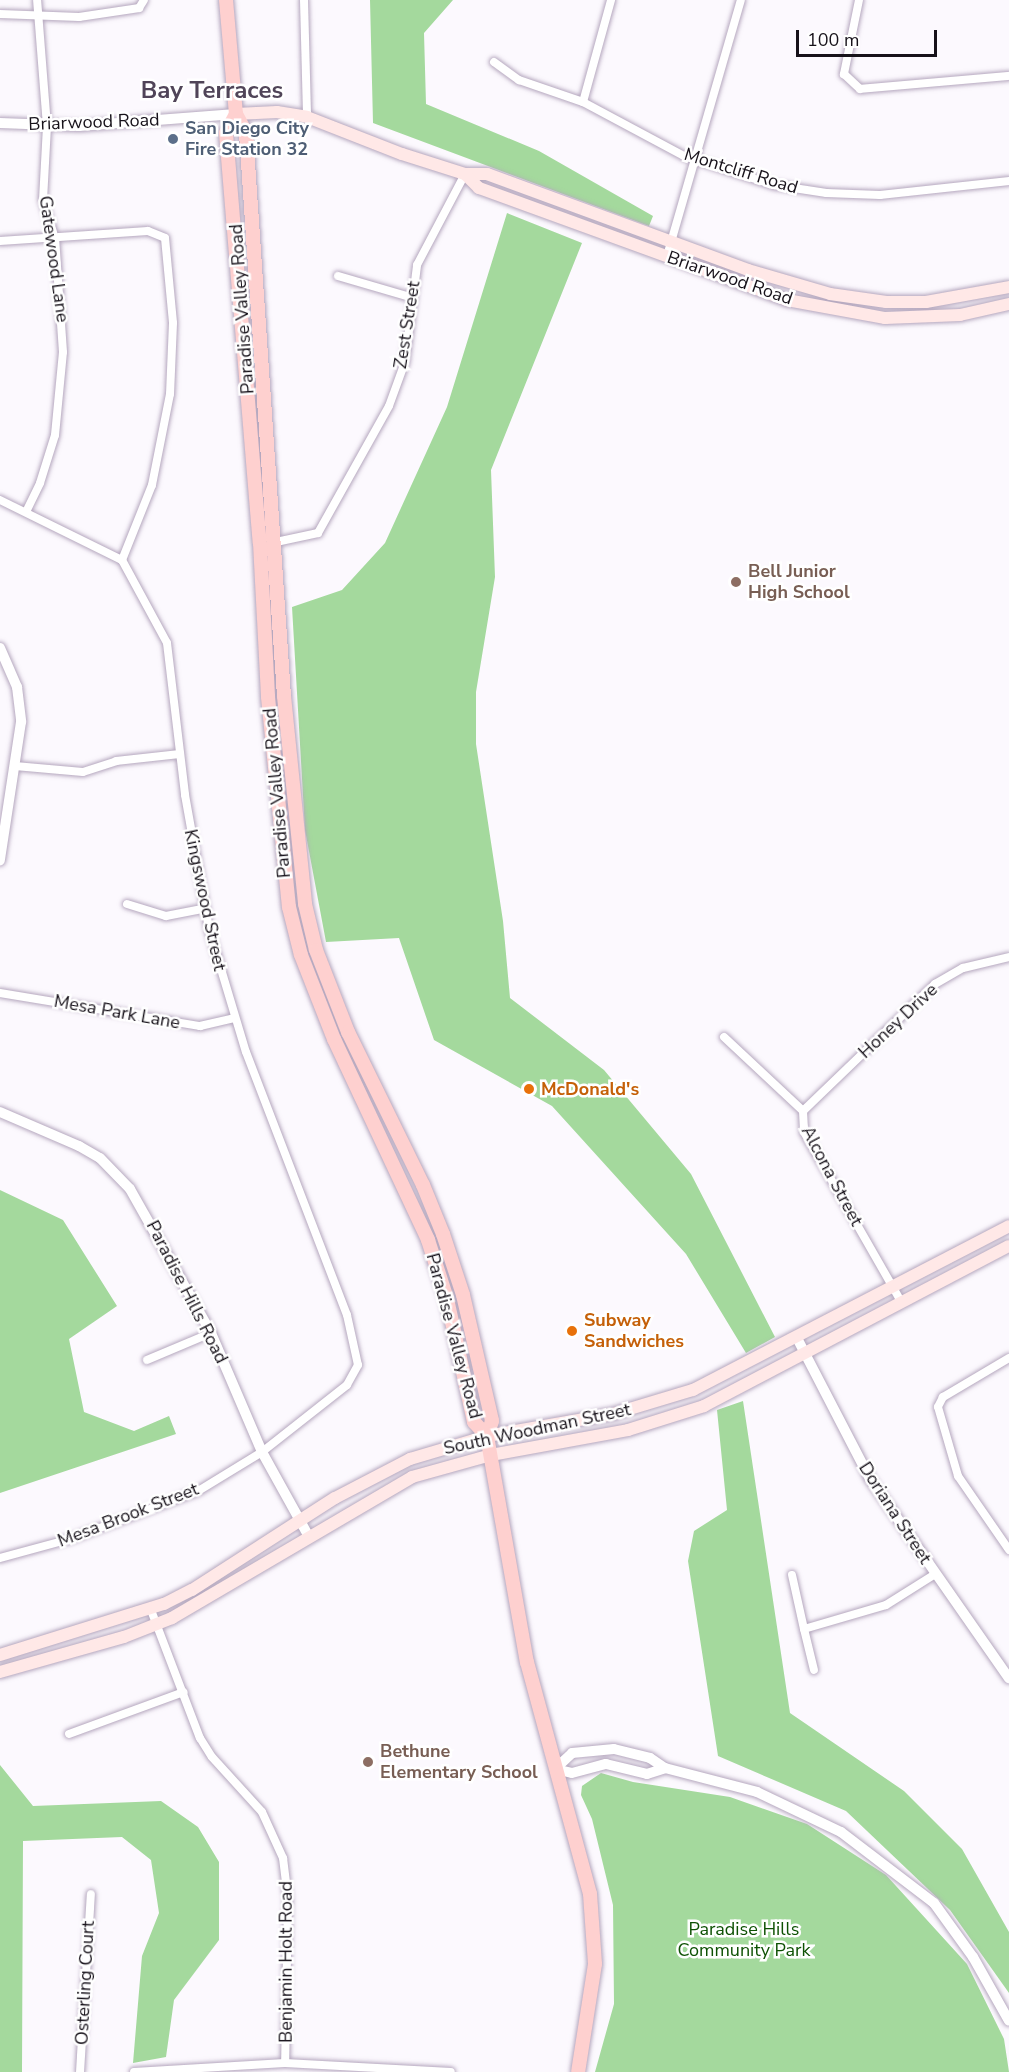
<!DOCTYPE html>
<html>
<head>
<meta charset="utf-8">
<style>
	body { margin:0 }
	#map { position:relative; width:1009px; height:2072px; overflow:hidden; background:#fcf9fe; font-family:"Nunito Sans",sans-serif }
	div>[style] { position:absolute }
	.green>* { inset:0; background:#a4d99d }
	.roads { filter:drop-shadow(0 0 2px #b5a7be) drop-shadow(0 0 2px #b5a7be) }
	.minor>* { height:8px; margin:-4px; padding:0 4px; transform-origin:4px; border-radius:4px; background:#fff }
	.tertiary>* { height:10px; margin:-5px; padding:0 5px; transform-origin:5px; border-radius:5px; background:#fff }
	.secondary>* { height:12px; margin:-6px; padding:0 6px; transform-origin:6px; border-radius:6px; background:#ffe8e7 }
	.primary>* { height:14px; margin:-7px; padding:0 7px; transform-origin:7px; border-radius:7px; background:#fed0cf }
	.dots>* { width:16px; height:16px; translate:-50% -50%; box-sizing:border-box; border:3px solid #fff; border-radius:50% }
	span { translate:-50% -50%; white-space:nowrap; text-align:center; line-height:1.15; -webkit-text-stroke:5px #fff; paint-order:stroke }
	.street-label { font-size:18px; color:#17121a }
	.service-label { font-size:18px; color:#4e5e75; font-weight:700 }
	.left { translate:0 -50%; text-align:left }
	.education-label { font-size:18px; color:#785e54; font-weight:700 }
	.food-label { font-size:18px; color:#c56008; font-weight:700 }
	.park-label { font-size:18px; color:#0d5103 }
	.district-label { font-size:24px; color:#504458; font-weight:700 }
	.scale { position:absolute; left:796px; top:30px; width:141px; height:27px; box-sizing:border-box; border:3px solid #17121a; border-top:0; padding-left:8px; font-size:18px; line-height:21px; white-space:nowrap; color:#17121a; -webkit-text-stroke:4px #fff; paint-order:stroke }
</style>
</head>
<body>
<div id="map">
	<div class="green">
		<div style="clip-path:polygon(370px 0,453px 0,424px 33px,426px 104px,539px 151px,653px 216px,649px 226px,373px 123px)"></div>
		<div style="clip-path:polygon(507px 213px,582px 243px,491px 470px,495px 577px,476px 692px,476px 744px,503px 921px,510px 998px,604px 1070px,691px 1174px,775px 1337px,746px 1353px,686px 1254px,552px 1106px,434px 1040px,399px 938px,326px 942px,305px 830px,292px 607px,342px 590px,385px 543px,447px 407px)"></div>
		<div style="clip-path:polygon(0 1190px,63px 1220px,117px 1306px,69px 1339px,84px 1412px,134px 1431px,169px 1416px,176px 1434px,0 1493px)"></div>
		<div style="clip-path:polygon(743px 1401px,790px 1713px,904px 1791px,962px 1849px,1009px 1932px,1009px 1993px,950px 1910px,846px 1811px,718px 1756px,688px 1561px,694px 1531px,727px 1510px,717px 1410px)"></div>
		<div style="clip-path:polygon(0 1765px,33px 1806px,161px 1801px,198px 1827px,219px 1862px,219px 1940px,174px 2000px,166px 2057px,133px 2063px,142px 1956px,159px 1913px,151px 1860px,122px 1837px,23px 1841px,22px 2072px,0 2072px)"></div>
		<div style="clip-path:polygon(601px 1773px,633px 1782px,730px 1797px,807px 1824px,886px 1875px,967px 1964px,1004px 2039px,1009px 2072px,595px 2072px,614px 2004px,613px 1905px,592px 1819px,581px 1795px,582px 1786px)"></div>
	</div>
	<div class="roads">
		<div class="minor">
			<div style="left:304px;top:0;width:117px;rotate:88.5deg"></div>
			<div style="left:859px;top:0;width:76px;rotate:101.5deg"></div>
			<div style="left:844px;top:74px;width:22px;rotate:43deg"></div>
			<div style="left:860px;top:89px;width:150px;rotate:-5deg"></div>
			<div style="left:0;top:14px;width:79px;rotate:2.2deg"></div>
			<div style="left:79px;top:17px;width:61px;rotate:-8.5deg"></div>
			<div style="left:139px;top:8px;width:9px;rotate:-58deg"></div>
			<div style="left:494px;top:62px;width:31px;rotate:36deg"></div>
			<div style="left:519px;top:80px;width:68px;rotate:19deg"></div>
			<div style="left:583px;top:102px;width:115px;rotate:28.1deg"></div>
			<div style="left:684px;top:156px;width:95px;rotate:17.9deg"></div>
			<div style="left:774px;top:185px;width:53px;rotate:8.7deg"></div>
			<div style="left:826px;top:193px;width:54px;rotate:2.1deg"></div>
			<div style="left:880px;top:195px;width:130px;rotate:-6.2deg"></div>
			<div style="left:583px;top:102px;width:106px;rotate:-74.6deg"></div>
			<div style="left:0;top:241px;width:148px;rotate:-3.9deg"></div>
			<div style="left:148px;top:231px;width:18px;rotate:22deg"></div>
			<div style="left:165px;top:238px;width:85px;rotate:84.6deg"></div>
			<div style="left:173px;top:323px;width:71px;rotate:92.4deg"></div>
			<div style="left:170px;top:394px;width:93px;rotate:101.2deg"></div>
			<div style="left:152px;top:485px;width:81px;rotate:111.8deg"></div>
			<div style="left:667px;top:256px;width:266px;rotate:-73.9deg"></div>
			<div style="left:338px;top:276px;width:75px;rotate:16.3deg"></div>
			<div style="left:0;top:500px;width:136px;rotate:26.2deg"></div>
			<div style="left:122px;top:560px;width:94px;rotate:61.5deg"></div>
			<div style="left:167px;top:643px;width:153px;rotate:83.2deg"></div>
			<div style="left:185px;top:795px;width:136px;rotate:79.8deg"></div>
			<div style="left:209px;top:929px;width:128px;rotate:73.3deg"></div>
			<div style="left:246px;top:1052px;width:282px;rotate:69deg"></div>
			<div style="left:347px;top:1315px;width:51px;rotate:77.6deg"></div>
			<div style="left:358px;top:1365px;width:23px;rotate:119deg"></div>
			<div style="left:347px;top:1385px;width:108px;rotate:141.8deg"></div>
			<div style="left:262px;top:1452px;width:75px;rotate:148.6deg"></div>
			<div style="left:198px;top:1491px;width:137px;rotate:159.4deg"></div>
			<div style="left:70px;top:1539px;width:73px;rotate:164.8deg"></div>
			<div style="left:26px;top:512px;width:32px;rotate:-64deg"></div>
			<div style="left:40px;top:483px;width:50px;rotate:-72.6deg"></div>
			<div style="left:55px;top:435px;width:83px;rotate:-84.5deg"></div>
			<div style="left:63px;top:352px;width:113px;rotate:-94deg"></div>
			<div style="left:55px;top:239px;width:41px;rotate:-107.1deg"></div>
			<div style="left:43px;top:200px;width:74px;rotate:-86.9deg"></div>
			<div style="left:47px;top:126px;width:126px;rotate:-94.5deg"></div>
			<div style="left:276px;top:542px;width:43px;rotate:-12.1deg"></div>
			<div style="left:318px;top:533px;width:145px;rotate:-60.8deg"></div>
			<div style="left:389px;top:406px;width:47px;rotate:-70deg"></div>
			<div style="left:405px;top:362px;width:98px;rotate:-82.9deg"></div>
			<div style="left:417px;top:265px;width:103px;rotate:-62.2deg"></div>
			<div style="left:15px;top:766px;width:68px;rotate:5deg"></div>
			<div style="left:83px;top:772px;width:35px;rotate:-18deg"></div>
			<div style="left:116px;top:761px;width:64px;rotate:-6.2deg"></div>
			<div style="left:127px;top:904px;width:41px;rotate:17.1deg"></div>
			<div style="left:166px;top:916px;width:38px;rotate:-11deg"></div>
			<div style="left:0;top:993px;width:203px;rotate:9.4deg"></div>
			<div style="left:200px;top:1026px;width:35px;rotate:-13deg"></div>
			<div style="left:724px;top:1037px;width:108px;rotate:43.1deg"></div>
			<div style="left:803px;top:1111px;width:183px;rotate:-43.9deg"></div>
			<div style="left:935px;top:984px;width:32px;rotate:-30deg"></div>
			<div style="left:963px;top:968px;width:47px;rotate:-13.4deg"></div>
			<div style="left:803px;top:1111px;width:21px;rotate:87deg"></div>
			<div style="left:804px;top:1132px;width:197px;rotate:60.2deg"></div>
			<div style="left:1009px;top:1358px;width:77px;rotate:149.4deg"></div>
			<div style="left:943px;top:1397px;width:11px;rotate:117deg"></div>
			<div style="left:938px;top:1407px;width:72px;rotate:73.8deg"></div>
			<div style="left:958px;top:1476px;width:90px;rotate:55.4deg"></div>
			<div style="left:147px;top:1360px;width:69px;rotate:-22.9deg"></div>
			<div style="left:792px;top:1575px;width:55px;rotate:77.5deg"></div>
			<div style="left:804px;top:1629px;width:85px;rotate:-16.3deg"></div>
			<div style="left:886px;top:1605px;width:58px;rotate:-32.3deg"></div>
			<div style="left:151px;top:1610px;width:137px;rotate:69.1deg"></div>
			<div style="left:200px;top:1738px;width:22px;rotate:58deg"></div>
			<div style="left:212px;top:1757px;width:74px;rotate:47.7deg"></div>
			<div style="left:262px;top:1812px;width:51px;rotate:65.5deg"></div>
			<div style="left:283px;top:1858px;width:41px;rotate:83deg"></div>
			<div style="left:288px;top:1899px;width:164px;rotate:91deg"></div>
			<div style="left:804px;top:1629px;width:42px;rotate:76.3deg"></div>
			<div style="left:69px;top:1734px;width:122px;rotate:-20.1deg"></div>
			<div style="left:80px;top:2072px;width:178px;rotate:-86.5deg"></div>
			<div style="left:134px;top:2072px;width:151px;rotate:-3.4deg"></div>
			<div style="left:285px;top:2063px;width:166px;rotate:3.1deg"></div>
		</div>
		<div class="tertiary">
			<div style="left:0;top:123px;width:79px;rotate:2.2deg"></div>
			<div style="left:79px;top:126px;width:157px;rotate:-4.4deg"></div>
			<div style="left:0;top:648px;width:43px;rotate:66.4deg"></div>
			<div style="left:17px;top:687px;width:35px;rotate:83deg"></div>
			<div style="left:21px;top:722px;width:140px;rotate:98.7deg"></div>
			<div style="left:0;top:1112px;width:86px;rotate:23.3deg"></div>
			<div style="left:79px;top:1146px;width:24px;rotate:30deg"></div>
			<div style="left:100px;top:1158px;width:43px;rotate:45.9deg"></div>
			<div style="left:130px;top:1189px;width:165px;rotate:60.6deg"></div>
			<div style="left:211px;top:1333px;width:129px;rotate:66.8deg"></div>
			<div style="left:262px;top:1452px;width:95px;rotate:61deg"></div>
			<div style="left:797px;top:1338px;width:159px;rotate:62.6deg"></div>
			<div style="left:870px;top:1479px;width:243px;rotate:55.1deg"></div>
			<div style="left:555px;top:1769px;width:23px;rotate:-43deg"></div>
			<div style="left:572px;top:1753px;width:42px;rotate:-5.4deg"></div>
			<div style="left:614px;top:1749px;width:37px;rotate:14deg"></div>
			<div style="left:650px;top:1758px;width:18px;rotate:34deg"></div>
			<div style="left:665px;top:1768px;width:95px;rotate:14.6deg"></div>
			<div style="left:757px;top:1792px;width:93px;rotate:25.5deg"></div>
			<div style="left:841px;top:1832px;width:117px;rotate:37.4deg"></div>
			<div style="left:934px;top:1903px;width:67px;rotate:54.2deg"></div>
			<div style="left:973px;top:1957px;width:73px;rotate:60.6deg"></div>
			<div style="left:555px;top:1769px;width:17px;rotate:13deg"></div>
			<div style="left:572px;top:1773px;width:35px;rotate:-15deg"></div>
			<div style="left:606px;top:1764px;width:42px;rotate:13.7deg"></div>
			<div style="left:647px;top:1774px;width:19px;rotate:-18deg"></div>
		</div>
		<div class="secondary">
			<div style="left:236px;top:114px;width:41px;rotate:-2.8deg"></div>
			<div style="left:277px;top:112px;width:30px;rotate:9deg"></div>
			<div style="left:307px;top:117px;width:102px;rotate:21.3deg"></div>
			<div style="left:402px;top:154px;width:66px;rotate:17.6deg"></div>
			<div style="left:465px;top:174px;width:22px"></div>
			<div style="left:487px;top:174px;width:278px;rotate:20.2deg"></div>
			<div style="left:748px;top:270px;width:85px;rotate:16.3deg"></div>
			<div style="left:830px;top:294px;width:57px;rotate:8.1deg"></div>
			<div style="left:886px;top:302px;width:40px"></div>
			<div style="left:926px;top:302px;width:84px;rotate:-10.2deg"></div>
			<div style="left:465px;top:174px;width:20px;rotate:45deg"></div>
			<div style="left:479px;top:188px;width:328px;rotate:20deg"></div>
			<div style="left:787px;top:300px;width:100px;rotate:10.4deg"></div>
			<div style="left:885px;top:318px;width:75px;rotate:-2.3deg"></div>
			<div style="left:960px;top:315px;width:50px;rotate:-12.7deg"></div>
			<div style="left:0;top:1655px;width:172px;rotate:-17.3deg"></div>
			<div style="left:164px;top:1604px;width:31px;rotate:-27deg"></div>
			<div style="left:192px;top:1590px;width:170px;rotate:-32.8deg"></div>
			<div style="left:335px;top:1498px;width:85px;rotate:-27.5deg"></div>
			<div style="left:410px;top:1459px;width:80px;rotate:-16.6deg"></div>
			<div style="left:487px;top:1436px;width:128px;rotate:-9.9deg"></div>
			<div style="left:613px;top:1414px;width:84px;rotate:-16.7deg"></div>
			<div style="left:693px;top:1390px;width:356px;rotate:-27.4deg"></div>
			<div style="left:0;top:1672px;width:129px;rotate:-15.8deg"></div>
			<div style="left:124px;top:1637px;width:52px;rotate:-21.6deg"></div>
			<div style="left:172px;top:1618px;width:278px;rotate:-30.4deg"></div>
			<div style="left:412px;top:1477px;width:82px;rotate:-15.6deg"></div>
			<div style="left:491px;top:1455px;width:139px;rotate:-10.3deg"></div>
			<div style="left:628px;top:1430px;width:80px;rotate:-17.5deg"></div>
			<div style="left:704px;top:1406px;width:344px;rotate:-27.7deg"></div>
		</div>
		<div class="primary">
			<div style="left:226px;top:0;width:114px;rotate:85deg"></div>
			<div style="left:236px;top:114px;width:21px;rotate:62deg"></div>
			<div style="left:246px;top:133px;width:564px;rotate:86.14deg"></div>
			<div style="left:284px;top:696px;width:209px;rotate:84.2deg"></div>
			<div style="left:305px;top:904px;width:47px;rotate:76.6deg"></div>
			<div style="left:316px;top:950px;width:88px;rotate:68.7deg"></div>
			<div style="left:348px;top:1032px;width:170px;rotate:63.9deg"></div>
			<div style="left:423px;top:1185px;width:53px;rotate:67.8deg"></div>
			<div style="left:443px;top:1234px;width:64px;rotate:71.8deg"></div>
			<div style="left:463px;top:1295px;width:129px;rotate:77deg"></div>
			<div style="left:492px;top:1421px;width:16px;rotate:108deg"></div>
			<div style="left:487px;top:1436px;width:230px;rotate:80deg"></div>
			<div style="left:527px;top:1662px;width:240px;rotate:74.8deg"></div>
			<div style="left:590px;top:1894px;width:70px;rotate:85.9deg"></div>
			<div style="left:595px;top:1964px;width:109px;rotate:98.9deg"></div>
			<div style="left:236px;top:114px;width:21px;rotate:118deg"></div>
			<div style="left:226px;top:133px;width:411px;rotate:85.3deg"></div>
			<div style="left:260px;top:543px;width:154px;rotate:87deg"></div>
			<div style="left:268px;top:697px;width:211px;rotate:84.3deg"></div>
			<div style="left:289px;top:907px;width:49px;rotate:76deg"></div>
			<div style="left:301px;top:955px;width:90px;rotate:68.6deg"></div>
			<div style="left:334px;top:1039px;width:222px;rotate:64.9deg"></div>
			<div style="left:428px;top:1240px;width:62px;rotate:72.1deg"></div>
			<div style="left:447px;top:1299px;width:126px;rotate:77.6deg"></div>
			<div style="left:474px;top:1422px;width:19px;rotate:47deg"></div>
		</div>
	</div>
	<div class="dots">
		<div style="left:173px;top:139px;background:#5c6f8a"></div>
		<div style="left:736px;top:582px;background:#8d6e63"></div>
		<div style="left:529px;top:1089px;background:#e8710a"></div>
		<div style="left:572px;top:1331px;background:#e8710a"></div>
		<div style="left:368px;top:1762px;background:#8d6e63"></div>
	</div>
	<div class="street-label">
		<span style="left:94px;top:122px;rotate:-2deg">Briarwood Road</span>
		<span style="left:741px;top:171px;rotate:17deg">Montcliff Road</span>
		<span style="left:54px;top:259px;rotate:82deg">Gatewood Lane</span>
		<span style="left:730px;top:278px;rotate:19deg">Briarwood Road</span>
		<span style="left:242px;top:309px;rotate:-94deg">Paradise Valley Road</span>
		<span style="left:407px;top:325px;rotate:-81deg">Zest Street</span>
		<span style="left:277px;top:793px;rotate:-95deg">Paradise Valley Road</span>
		<span style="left:205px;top:900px;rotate:78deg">Kingswood Street</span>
		<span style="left:117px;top:1012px;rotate:10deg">Mesa Park Lane</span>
		<span style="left:898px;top:1021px;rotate:-43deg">Honey Drive</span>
		<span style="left:832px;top:1176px;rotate:62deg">Alcona Street</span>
		<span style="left:187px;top:1292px;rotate:63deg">Paradise Hills Road</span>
		<span style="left:454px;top:1336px;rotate:75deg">Paradise Valley Road</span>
		<span style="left:537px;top:1429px;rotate:-12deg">South Woodman Street</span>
		<span style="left:895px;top:1513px;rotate:57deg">Doriana Street</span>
		<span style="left:128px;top:1515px;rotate:-21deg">Mesa Brook Street</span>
		<span style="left:286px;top:1962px;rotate:-90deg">Benjamin Holt Road</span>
		<span style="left:85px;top:1983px;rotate:-87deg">Osterling Court</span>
	</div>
	<div class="service-label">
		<span class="left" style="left:185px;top:139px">San Diego City<br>Fire Station 32</span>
	</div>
	<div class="education-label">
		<span class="left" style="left:748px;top:582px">Bell Junior<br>High School</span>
		<span class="left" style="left:380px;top:1762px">Bethune<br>Elementary School</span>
	</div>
	<div class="food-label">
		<span class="left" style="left:541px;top:1089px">McDonald's</span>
		<span class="left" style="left:584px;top:1331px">Subway<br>Sandwiches</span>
	</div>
	<div class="park-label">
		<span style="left:744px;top:1940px">Paradise Hills<br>Community Park</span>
	</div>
	<div class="district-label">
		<span style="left:212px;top:91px">Bay Terraces</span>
	</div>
	<div class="scale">100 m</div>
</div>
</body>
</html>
